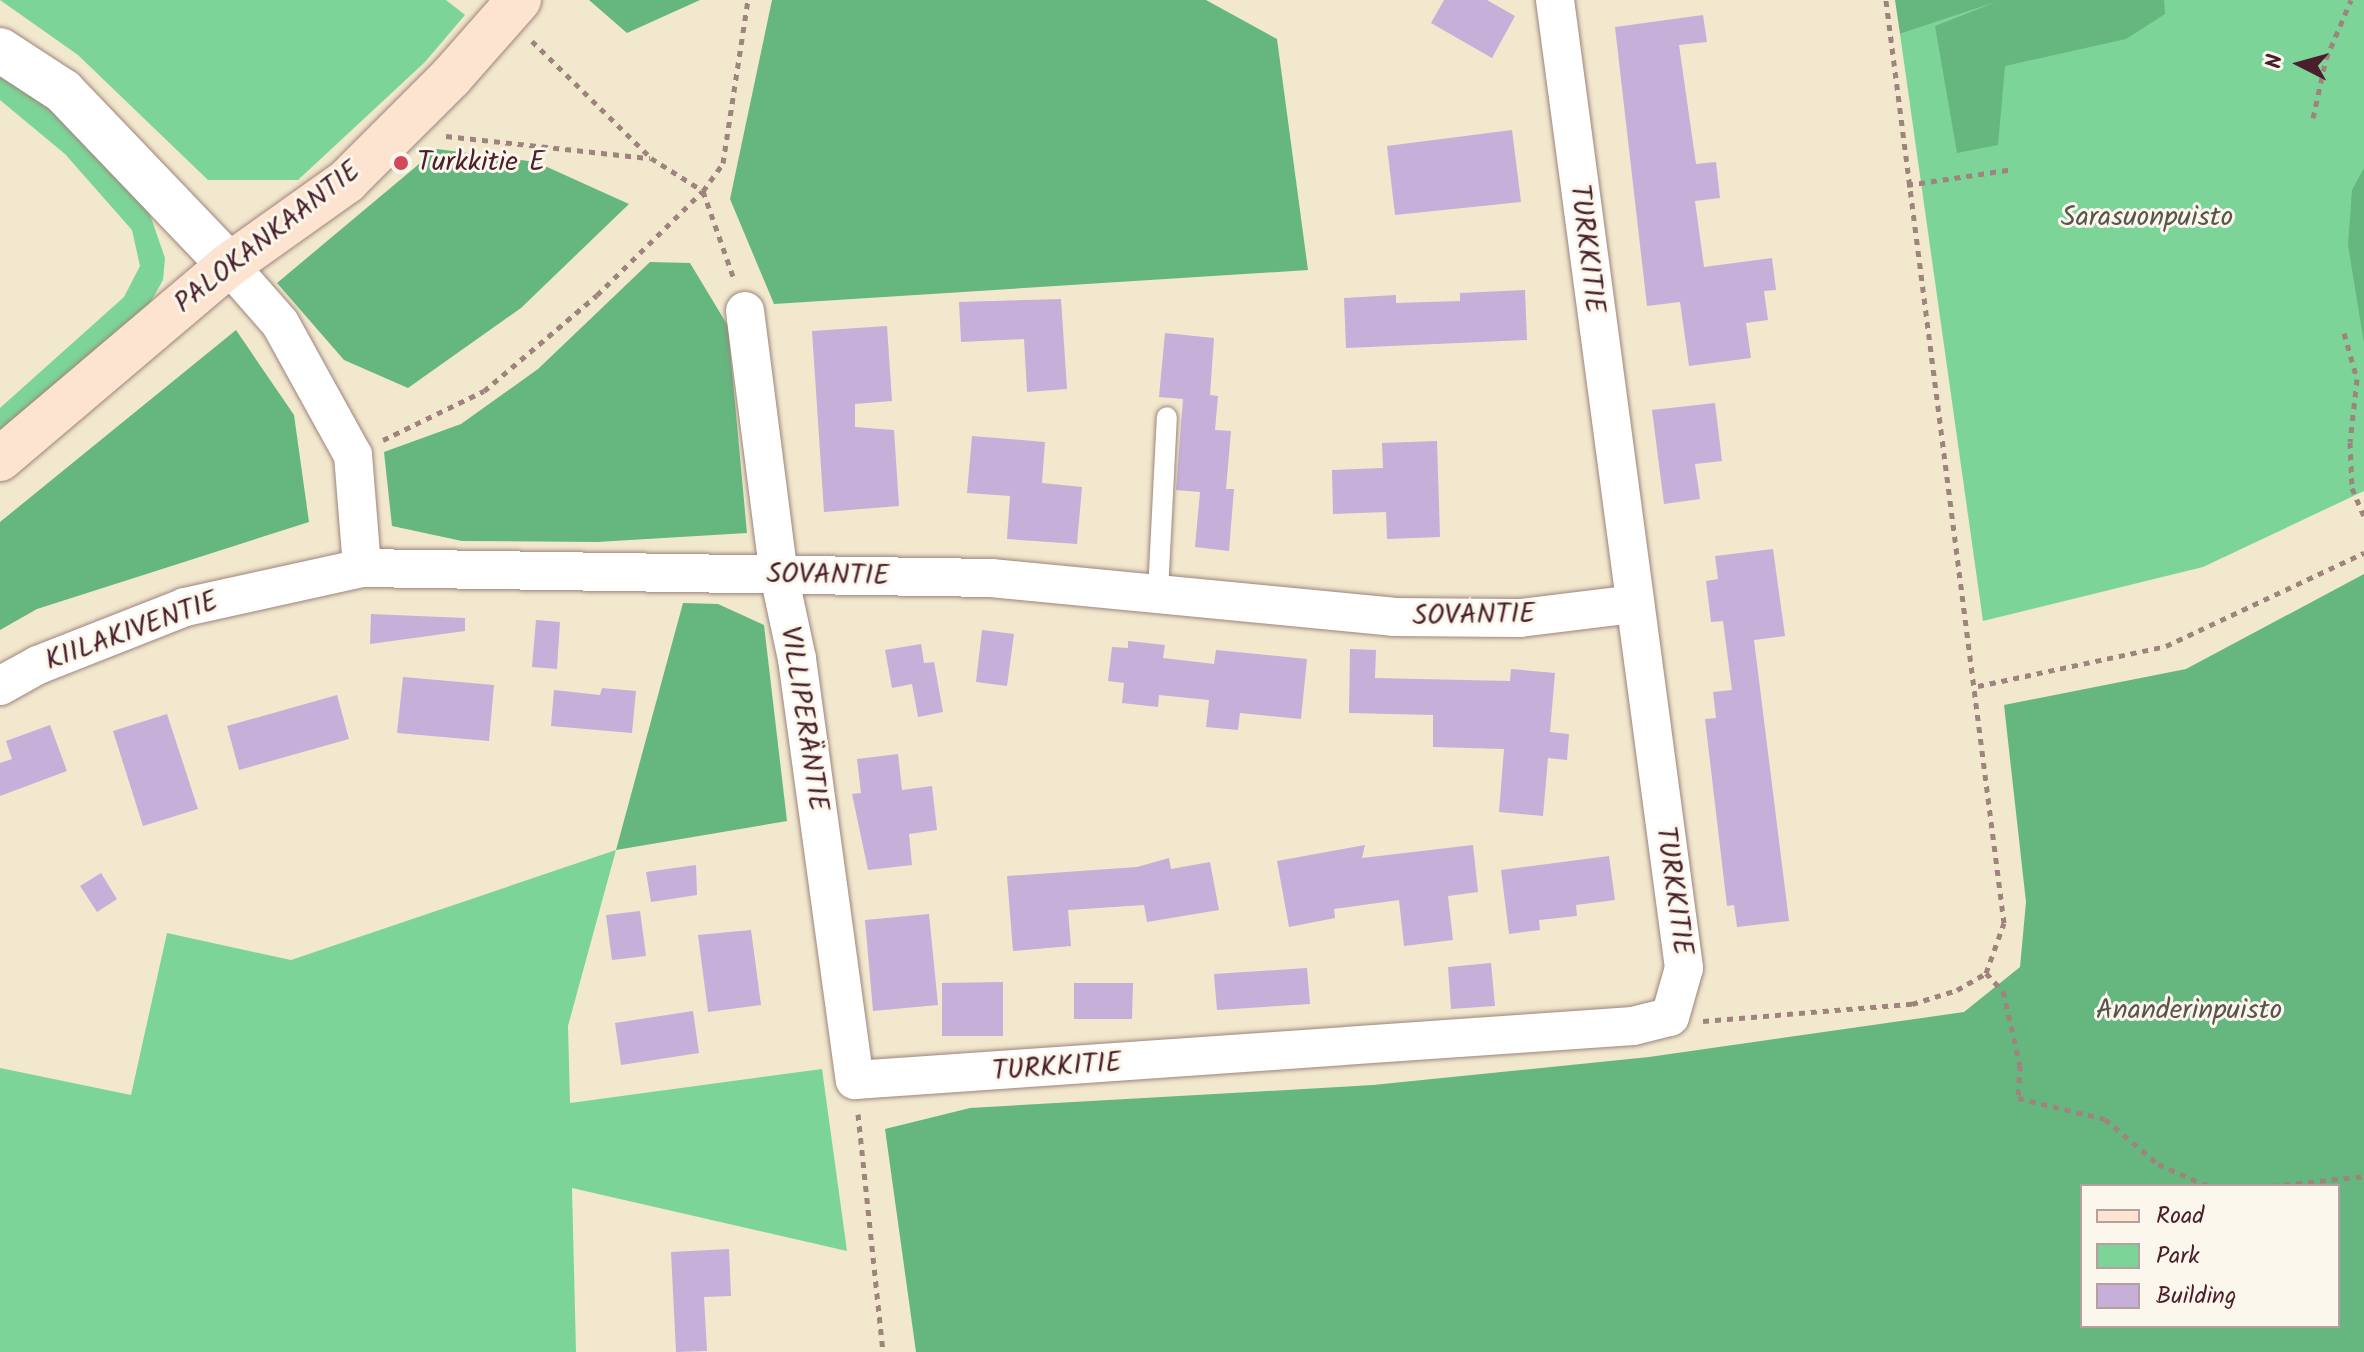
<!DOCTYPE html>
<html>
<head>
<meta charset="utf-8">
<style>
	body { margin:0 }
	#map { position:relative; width:2364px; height:1352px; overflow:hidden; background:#f2e8ce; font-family:Kalam,sans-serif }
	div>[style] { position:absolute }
	.green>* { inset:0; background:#7dd498 }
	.forest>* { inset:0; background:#66b680 }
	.building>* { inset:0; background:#c6afd9 }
	.path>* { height:5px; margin-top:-2.5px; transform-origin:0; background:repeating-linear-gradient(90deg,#9e847c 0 6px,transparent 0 12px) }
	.roads { filter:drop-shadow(0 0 2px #9e847c) drop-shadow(0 0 2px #9e847c) }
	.service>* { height:20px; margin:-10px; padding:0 10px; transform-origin:10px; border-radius:10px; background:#fff }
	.minor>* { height:38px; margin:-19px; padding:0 19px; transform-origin:19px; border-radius:19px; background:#fff }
	.tertiary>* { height:44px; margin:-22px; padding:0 22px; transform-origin:22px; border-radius:22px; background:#fff }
	.secondary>* { height:44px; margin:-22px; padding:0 22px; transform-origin:22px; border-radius:22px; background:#fde4d1 }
	.dots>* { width:22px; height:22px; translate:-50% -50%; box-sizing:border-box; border:4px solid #fbf7ec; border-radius:50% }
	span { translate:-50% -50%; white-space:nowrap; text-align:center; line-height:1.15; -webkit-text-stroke:6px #fbf7ec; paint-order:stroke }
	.poi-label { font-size:28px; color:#4a1f2b }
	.left { translate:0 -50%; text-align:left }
	.park-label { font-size:28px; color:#59554c }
	.street-label { font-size:28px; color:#4a1f2b }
	.legend { position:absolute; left:2080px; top:1184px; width:260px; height:144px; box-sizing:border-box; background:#fbf7ec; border:2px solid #b4a19f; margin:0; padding:10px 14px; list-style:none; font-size:24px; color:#4a1f2b }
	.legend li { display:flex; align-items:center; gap:16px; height:40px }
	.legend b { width:40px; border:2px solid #b4a19f }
	.north { position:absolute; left:2260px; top:24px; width:80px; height:80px; -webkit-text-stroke:6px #fbf7ec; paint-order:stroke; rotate:276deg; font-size:22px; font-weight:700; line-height:32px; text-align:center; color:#4a1f2b }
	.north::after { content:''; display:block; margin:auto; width:28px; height:36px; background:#4a1f2b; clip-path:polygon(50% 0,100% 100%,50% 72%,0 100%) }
</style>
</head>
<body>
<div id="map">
	<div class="green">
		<div style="clip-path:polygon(0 0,446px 0,465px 15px,425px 62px,298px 180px,208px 180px,78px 55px)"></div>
		<div style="clip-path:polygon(2001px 0,2364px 0,2364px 491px,2203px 567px,1983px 621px,1900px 34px)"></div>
		<div style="clip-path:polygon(0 71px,48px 105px,148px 209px,165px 258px,163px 280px,141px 319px,0 438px,0 408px,124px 297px,140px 266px,132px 230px,65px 154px,0 100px)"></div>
		<div style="clip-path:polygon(616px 850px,568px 1026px,570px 1103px,822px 1069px,847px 1251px,572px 1188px,576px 1352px,0 1352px,0 1068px,131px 1095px,167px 933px,291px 960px)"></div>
	</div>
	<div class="forest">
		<div style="clip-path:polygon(589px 0,700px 0,627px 33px)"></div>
		<div style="clip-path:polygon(772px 0,1206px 0,1277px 39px,1308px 270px,774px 304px,730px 199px)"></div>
		<div style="clip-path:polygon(1895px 0,2164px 0,2165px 14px,2126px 39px,2005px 66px,1998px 145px,1957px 153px,1935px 26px,1996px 2px,1900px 34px)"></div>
		<div style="clip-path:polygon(437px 149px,536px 162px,629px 204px,521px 308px,408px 388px,344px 360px,277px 283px)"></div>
		<div style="clip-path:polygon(2364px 168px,2364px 343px,2348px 245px,2352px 190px)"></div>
		<div style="clip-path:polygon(650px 262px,690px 263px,728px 326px,747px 533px,597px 542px,462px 541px,392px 526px,384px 452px,461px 424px,538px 369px)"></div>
		<div style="clip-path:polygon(236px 330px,294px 415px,309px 522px,37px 609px,0 630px,0 522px)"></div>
		<div style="clip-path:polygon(evenodd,2364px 574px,2364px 1352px,916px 1352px,885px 1129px,970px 1108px,1373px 1085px,1649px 1057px,1964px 1012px,2020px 967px,2026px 902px,2004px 705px,2186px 669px,2364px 574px,2082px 1186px,2338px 1186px,2338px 1326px,2082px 1326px,2082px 1186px)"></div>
		<div style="clip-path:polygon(683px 603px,718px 604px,764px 625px,787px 821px,616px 850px)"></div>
	</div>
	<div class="building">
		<div style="clip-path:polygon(1444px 0,1487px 0,1515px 16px,1492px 58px,1431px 23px)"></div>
		<div style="clip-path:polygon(1703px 15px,1707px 42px,1679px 45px,1696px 164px,1716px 162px,1720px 198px,1695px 201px,1704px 267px,1772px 258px,1776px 290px,1764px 291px,1768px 320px,1746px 323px,1751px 358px,1689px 366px,1680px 302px,1647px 306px,1615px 27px)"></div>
		<div style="clip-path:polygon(1512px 130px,1521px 202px,1395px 215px,1387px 146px)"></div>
		<div style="clip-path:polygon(1525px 290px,1527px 340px,1346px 348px,1344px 298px,1396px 295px,1396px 303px,1460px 301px,1460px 293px)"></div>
		<div style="clip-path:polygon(1061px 299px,1067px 389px,1027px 392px,1024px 339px,961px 342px,959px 302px)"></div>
		<div style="clip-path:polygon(887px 326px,892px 401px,855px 404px,855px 427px,894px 430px,899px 506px,824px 512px,812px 331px)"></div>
		<div style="clip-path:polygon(1165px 333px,1214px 338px,1210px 395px,1218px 396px,1215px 430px,1231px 431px,1226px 489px,1234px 489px,1229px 551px,1195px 547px,1200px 492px,1176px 490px,1183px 399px,1159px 397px)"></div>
		<div style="clip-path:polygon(1715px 403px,1722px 461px,1695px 464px,1700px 499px,1664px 504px,1652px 410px)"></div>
		<div style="clip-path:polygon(972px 436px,1045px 442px,1042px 483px,1082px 487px,1077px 544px,1007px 539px,1010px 496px,967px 493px)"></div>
		<div style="clip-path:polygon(1437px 441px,1440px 537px,1387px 539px,1386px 512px,1333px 514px,1332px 470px,1383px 468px,1382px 443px)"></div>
		<div style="clip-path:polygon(1773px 549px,1785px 636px,1754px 640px,1789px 921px,1737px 927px,1734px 905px,1727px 906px,1705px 719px,1716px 718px,1713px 692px,1732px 690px,1723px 621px,1711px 622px,1706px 581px,1718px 579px,1715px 556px)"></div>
		<div style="clip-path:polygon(371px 614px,465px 618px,465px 631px,370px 644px)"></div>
		<div style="clip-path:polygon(536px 620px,560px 622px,557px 669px,532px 667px)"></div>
		<div style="clip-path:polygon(982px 630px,1014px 634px,1007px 686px,976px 682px)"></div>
		<div style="clip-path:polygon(1128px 641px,1165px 645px,1163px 658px,1214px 664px,1216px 650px,1307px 659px,1301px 719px,1240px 713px,1238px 730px,1206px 727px,1209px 700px,1159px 695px,1158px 707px,1122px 703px,1124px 683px,1108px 681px,1112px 647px,1128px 648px)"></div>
		<div style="clip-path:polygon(921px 644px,924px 663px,934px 662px,943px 712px,918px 717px,912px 684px,892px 688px,885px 650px)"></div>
		<div style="clip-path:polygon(1350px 649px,1376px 650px,1375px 678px,1510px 681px,1511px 669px,1555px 673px,1550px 732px,1569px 734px,1567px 760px,1548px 758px,1543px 816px,1499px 812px,1504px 749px,1433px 747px,1433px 715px,1349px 713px)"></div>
		<div style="clip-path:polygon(403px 677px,494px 685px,489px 741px,397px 733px)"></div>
		<div style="clip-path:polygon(602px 688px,636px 691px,632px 733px,551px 726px,554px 690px,600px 695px)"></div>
		<div style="clip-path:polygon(337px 695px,349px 739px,239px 770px,227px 726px)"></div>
		<div style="clip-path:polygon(167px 714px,198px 809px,143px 826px,113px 731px)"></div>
		<div style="clip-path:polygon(50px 725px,67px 771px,0 796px,0 763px,12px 759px,6px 741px)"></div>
		<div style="clip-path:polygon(898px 754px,902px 790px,932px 786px,937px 830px,909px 834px,912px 865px,868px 870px,852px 794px,861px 793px,857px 759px)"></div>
		<div style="clip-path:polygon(1365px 845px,1362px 858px,1473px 845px,1478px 892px,1448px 896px,1453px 940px,1404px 946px,1399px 900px,1334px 909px,1335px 918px,1289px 927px,1277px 861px)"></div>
		<div style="clip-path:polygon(1609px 856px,1615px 900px,1576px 905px,1577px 916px,1539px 920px,1540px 930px,1509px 934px,1501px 870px)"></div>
		<div style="clip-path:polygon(1169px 858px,1171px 869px,1210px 862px,1219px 910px,1147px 922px,1144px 905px,1068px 910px,1071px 946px,1013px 951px,1007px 876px,1137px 867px)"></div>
		<div style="clip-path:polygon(696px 865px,697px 895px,651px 902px,646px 872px)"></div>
		<div style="clip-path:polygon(101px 873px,117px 899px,97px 912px,80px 886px)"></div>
		<div style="clip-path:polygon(640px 911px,646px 956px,612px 960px,606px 915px)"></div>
		<div style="clip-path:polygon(929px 914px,938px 1005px,873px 1011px,865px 920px)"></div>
		<div style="clip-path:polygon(751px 930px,761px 1005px,708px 1012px,698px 935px)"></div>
		<div style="clip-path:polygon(1491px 963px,1495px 1006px,1451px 1009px,1448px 967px)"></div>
		<div style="clip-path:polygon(1307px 968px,1310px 1004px,1217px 1010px,1214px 974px)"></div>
		<div style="clip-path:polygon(1003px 982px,1003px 1036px,942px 1036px,942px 983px)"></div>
		<div style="clip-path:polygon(1074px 983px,1133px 983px,1132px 1019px,1074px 1019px)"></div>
		<div style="clip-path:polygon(693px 1011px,699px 1053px,621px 1065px,615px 1023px)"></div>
		<div style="clip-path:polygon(729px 1249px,731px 1296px,704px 1297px,707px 1351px,676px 1352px,671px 1252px)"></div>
	</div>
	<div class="path">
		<div style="left:532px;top:41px;width:167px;rotate:44.5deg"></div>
		<div style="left:651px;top:158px;width:62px;rotate:32.4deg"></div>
		<div style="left:703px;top:191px;width:93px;rotate:70.6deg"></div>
		<div style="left:2313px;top:118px;width:60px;rotate:-77.6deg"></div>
		<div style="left:2326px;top:59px;width:64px;rotate:-67deg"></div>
		<div style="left:446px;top:136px;width:205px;rotate:6.2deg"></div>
		<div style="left:1907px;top:185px;width:108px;rotate:-8.5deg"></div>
		<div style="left:2344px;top:333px;width:48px;rotate:74.2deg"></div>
		<div style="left:2357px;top:379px;width:63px;rotate:96.3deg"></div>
		<div style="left:2350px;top:442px;width:46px;rotate:87.5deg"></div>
		<div style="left:2352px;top:488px;width:30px;rotate:67deg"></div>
		<div style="left:383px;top:440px;width:112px;rotate:-25.9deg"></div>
		<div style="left:484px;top:391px;width:148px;rotate:-40.3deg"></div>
		<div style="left:597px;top:295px;width:148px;rotate:-44.5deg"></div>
		<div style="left:703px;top:191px;width:34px;rotate:-54deg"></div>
		<div style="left:723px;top:163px;width:165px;rotate:-81.3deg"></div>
		<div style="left:1978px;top:686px;width:192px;rotate:-12deg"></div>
		<div style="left:2166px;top:646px;width:219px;rotate:-25.2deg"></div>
		<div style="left:1986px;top:973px;width:25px;rotate:47deg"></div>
		<div style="left:2003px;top:991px;width:76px;rotate:77.1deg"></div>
		<div style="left:2020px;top:1065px;width:33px;rotate:93deg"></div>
		<div style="left:2018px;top:1098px;width:89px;rotate:13.6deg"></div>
		<div style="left:2105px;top:1119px;width:70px;rotate:40.3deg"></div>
		<div style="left:2158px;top:1164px;width:55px;rotate:23.7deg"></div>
		<div style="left:1703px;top:1021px;width:210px;rotate:-4.7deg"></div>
		<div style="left:1912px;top:1004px;width:47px;rotate:-17.3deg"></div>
		<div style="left:1957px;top:990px;width:34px;rotate:-30deg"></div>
		<div style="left:1986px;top:973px;width:53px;rotate:-70.2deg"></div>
		<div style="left:2004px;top:923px;width:931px;rotate:-97.29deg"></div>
		<div style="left:858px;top:1114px;width:239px;rotate:84deg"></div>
		<div style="left:2272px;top:1186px;width:93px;rotate:-6.2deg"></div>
	</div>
	<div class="roads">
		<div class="service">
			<div style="left:1158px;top:592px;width:175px;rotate:-87.1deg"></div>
		</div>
		<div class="minor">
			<div style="left:229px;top:265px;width:77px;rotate:48.7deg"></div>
			<div style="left:280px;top:323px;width:151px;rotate:61.1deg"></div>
			<div style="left:353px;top:455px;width:113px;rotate:85.4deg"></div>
			<div style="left:362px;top:568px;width:629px;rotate:0.91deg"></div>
			<div style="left:991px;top:578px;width:404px;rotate:5.5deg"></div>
			<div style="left:1393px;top:617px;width:127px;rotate:0.5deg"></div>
			<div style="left:1520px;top:618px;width:115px;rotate:-7deg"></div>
			<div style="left:745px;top:311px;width:266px;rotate:82.7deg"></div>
			<div style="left:779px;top:575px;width:86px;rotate:77.9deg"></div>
			<div style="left:797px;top:659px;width:425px;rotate:82.2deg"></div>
			<div style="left:855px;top:1080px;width:780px;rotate:-3.97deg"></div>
			<div style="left:1633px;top:1026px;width:38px;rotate:-14deg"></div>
			<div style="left:1670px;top:1017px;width:51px;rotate:-74.1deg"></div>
			<div style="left:1684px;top:968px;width:977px;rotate:-97.59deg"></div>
			<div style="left:0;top:686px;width:43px;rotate:-28.9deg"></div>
			<div style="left:38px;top:665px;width:158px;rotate:-21.5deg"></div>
			<div style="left:185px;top:607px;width:181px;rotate:-12.4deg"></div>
		</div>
		<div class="tertiary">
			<div style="left:0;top:50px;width:75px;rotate:33.1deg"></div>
			<div style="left:63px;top:91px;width:240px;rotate:46.3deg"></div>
		</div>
		<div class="secondary">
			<div style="left:0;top:459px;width:300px;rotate:-40.3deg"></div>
			<div style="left:229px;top:265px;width:145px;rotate:-35.4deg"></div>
			<div style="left:347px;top:181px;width:147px;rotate:-45deg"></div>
			<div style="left:451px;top:77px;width:103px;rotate:-48.6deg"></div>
		</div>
	</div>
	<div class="dots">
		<div style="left:401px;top:163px;background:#d1495b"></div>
	</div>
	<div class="poi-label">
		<span class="left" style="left:417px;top:163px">Turkkitie E</span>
	</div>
	<div class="park-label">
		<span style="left:2147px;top:218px">Sarasuonpuisto</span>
		<span style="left:2189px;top:1011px">Ananderinpuisto</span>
	</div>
	<div class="street-label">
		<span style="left:268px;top:238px;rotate:-38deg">PALOKANKAANTIE</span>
		<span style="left:1586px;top:249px;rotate:83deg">TURKKITIE</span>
		<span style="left:828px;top:576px;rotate:1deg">SOVANTIE</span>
		<span style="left:1474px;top:616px;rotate:-1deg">SOVANTIE</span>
		<span style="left:132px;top:632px;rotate:-20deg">KIILAKIVENTIE</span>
		<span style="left:803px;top:719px;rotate:81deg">VILLIPERÄNTIE</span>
		<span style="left:1673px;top:891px;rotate:82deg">TURKKITIE</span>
		<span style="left:1057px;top:1068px;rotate:-4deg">TURKKITIE</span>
	</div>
	<ul class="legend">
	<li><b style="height:10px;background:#fde4d1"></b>Road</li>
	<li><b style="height:22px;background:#7dd498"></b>Park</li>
	<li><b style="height:22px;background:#c6afd9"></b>Building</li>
	</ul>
	<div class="north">N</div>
</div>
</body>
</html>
